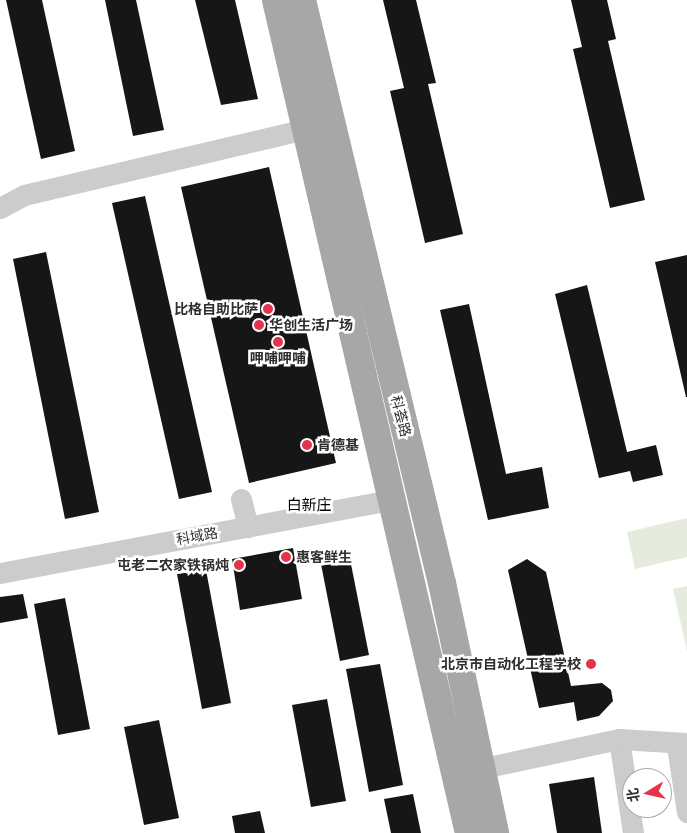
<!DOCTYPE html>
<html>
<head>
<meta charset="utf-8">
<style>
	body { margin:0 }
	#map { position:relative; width:687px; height:833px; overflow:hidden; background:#fff; font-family:Inter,"Noto Sans SC",sans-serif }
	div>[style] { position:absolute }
	.green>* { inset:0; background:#e6ecdd }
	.building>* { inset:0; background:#161616 }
	.minor>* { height:21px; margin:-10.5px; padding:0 10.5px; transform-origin:10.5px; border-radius:10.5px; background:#ccc }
	.major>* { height:28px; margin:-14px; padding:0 14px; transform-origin:14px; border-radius:14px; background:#a7a7a7 }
	.dots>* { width:14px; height:14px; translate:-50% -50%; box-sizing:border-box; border:2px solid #fff; border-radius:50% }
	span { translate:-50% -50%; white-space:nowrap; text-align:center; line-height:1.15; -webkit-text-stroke:5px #fff; paint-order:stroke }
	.poi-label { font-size:14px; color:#2f2f2f; font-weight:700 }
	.right { translate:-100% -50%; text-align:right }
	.left { translate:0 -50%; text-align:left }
	.street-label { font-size:14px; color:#2f2f2f }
	.neighbourhood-label { font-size:15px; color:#000 }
	.north { position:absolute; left:622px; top:768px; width:50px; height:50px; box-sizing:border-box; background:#fff; border:1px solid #acacac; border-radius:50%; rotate:261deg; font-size:14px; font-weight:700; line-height:20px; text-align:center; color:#2f2f2f }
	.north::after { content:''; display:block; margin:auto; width:18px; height:22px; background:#e3344c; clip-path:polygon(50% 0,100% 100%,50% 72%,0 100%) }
</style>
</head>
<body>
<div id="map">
	<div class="green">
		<div style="clip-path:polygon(687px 518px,687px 557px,635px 569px,627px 532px)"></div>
		<div style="clip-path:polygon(687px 586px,687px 651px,673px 589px)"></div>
	</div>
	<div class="building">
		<div style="clip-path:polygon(6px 0,42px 0,75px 151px,41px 159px)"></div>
		<div style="clip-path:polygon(105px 0,136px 0,164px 130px,133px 136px)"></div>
		<div style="clip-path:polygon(195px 0,235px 0,258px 99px,221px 105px)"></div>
		<div style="clip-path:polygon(383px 0,416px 0,436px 83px,428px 84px,463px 234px,425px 243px,390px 91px,404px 88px)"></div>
		<div style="clip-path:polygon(571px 0,607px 0,616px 39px,608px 41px,645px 200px,610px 208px,573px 49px,582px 47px)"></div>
		<div style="clip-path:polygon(269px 167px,336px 463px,249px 483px,181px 187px)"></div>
		<div style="clip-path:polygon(145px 196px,212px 492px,179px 499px,112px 203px)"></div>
		<div style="clip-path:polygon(46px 252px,99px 512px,65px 519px,13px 259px)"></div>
		<div style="clip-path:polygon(687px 255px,687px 397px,686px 397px,655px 262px)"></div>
		<div style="clip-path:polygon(587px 285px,627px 452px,656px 445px,663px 475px,633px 482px,630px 471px,599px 478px,555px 294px)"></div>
		<div style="clip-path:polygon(469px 304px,506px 474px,542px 467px,549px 508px,488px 520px,440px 310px)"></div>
		<div style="clip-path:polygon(293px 548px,302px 599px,240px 610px,232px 559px)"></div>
		<div style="clip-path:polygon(349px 554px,369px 655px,340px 661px,320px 559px)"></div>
		<div style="clip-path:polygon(527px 559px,546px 572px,571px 686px,602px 683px,611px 690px,613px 701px,599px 716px,577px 721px,574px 702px,539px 708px,508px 570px)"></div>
		<div style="clip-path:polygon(206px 570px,231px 703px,202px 709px,177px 574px)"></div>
		<div style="clip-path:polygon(23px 594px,28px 618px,0 623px,0 597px)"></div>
		<div style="clip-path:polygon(65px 598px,90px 729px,58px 735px,34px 604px)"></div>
		<div style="clip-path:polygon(380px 664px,403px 785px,369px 792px,346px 669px)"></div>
		<div style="clip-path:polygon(327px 699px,346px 801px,311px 807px,292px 705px)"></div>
		<div style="clip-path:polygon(159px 720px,179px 818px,144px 825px,124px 727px)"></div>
		<div style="clip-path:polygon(594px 777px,602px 833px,557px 833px,549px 784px)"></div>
		<div style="clip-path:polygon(413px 794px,421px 833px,391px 833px,384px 799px)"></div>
		<div style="clip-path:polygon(260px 811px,265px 833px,235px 833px,232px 816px)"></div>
	</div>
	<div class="minor">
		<div style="left:0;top:208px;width:27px;rotate:-28deg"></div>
		<div style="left:24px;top:195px;width:289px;rotate:-13.2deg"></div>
		<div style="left:241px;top:499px;width:29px;rotate:76deg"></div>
		<div style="left:0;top:573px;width:401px;rotate:-10.6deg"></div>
		<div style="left:619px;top:739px;width:95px;rotate:81.5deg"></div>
		<div style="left:677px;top:746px;width:67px;rotate:81.4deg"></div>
		<div style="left:483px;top:768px;width:139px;rotate:-12deg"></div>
		<div style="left:619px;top:739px;width:68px;rotate:3.4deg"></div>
	</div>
	<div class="major">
		<div style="left:276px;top:0;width:855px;rotate:76.96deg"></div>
		<div style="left:302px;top:0;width:600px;rotate:76.5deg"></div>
		<div style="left:442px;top:583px;width:256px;rotate:78deg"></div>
	</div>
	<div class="dots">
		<div style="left:268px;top:309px;background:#e3344c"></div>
		<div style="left:259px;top:325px;background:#e3344c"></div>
		<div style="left:278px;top:342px;background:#e3344c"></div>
		<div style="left:307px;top:445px;background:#e3344c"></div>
		<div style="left:286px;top:557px;background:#e3344c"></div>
		<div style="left:239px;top:565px;background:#e3344c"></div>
		<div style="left:591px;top:664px;background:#e3344c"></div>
	</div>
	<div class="poi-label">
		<span class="right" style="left:258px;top:309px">比格自助比萨</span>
		<span class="left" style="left:269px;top:325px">华创生活广场</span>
		<span style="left:278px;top:358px">呷哺呷哺</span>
		<span class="left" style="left:317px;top:445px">肯德基</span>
		<span class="left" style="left:296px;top:557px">惠客鲜生</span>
		<span class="right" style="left:229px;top:565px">屯老二农家铁锅炖</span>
		<span class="right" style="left:581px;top:664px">北京市自动化工程学校</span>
	</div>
	<div class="street-label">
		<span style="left:401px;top:416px;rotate:76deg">科荟路</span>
		<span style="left:197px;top:536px;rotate:-10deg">科域路</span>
	</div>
	<div class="neighbourhood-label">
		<span style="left:309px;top:505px">白新庄</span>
	</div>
	<div class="north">北</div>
</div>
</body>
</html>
